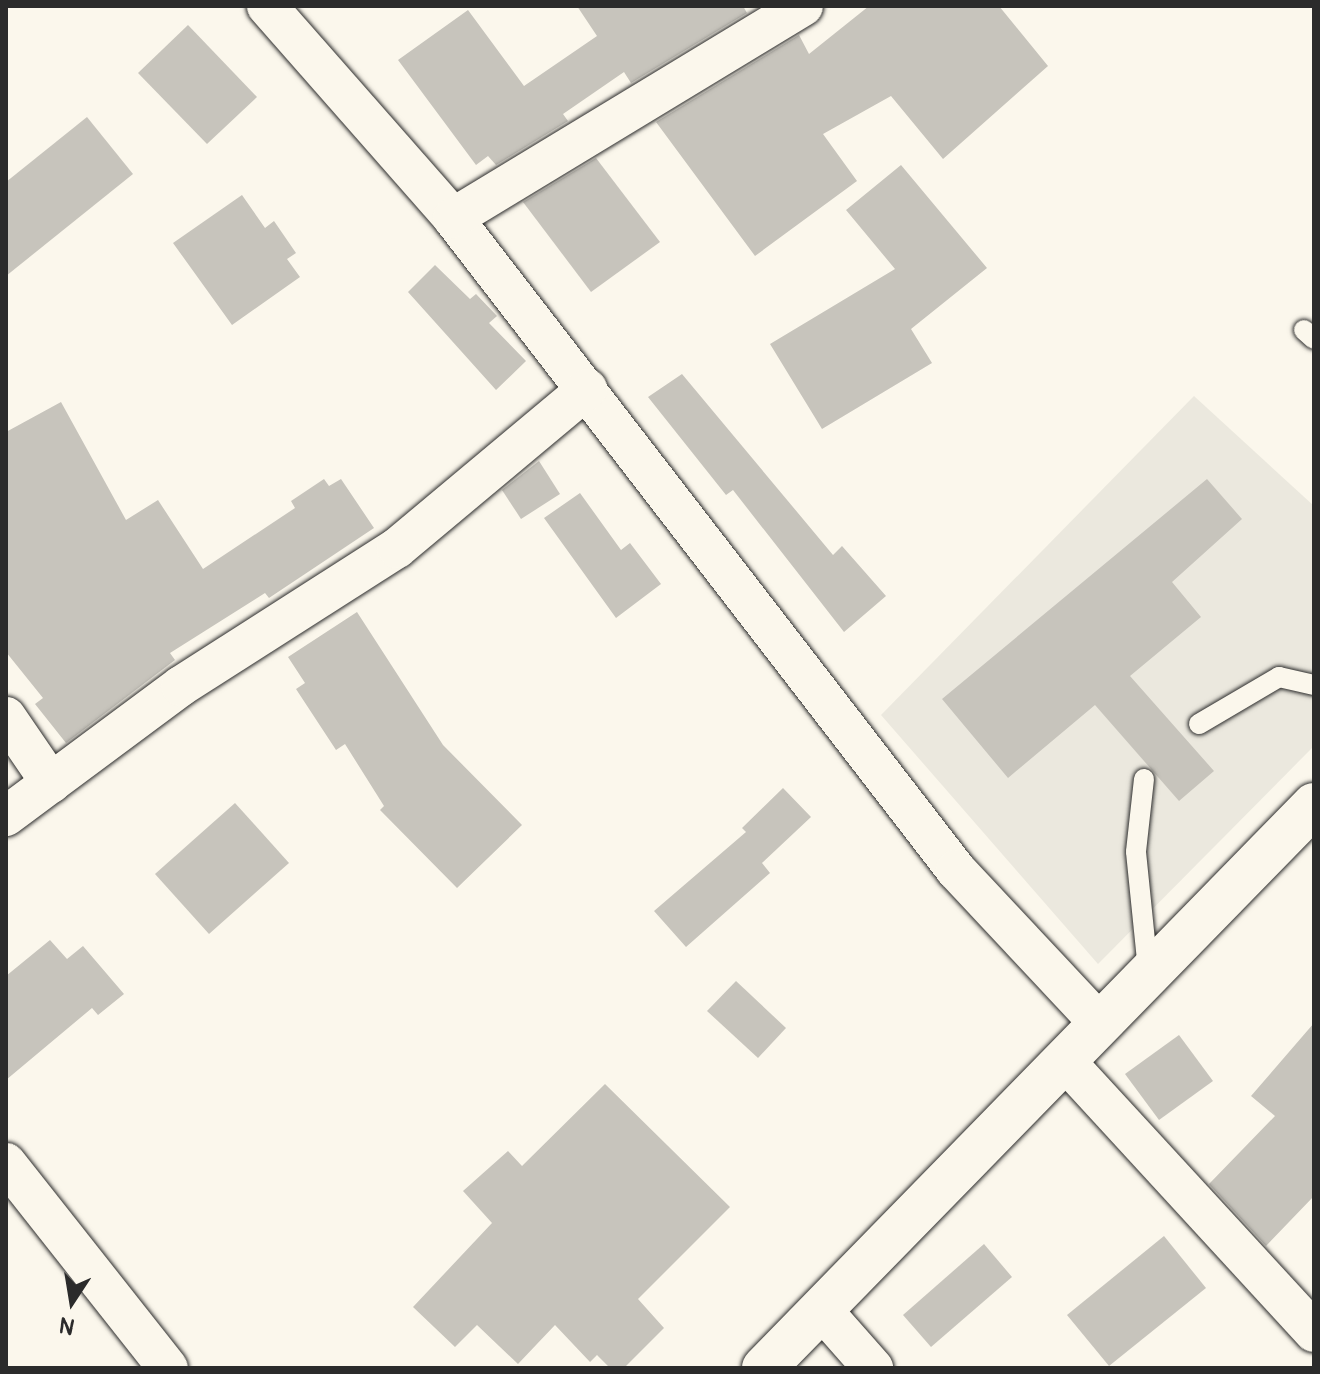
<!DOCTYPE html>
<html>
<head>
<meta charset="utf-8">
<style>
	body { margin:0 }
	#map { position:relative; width:1320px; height:1374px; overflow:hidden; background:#fbf7ec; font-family:Pangolin,sans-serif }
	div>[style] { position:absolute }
	.built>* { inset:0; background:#ebe8de }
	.building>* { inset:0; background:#c7c4bc }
	.roads { filter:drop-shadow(0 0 2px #2b2b2b) drop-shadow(0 0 2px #2b2b2b) }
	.lane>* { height:20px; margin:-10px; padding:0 10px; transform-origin:10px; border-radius:10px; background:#fbf7ec }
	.street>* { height:40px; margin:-20px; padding:0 20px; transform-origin:20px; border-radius:20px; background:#fbf7ec }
	.highway>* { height:44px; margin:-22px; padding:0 22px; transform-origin:22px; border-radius:22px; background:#fbf7ec }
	span { translate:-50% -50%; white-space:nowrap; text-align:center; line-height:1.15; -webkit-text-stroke:8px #fbf7ec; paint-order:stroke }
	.frame { position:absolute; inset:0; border:8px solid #2b2b2b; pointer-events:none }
	.north { position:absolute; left:32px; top:1262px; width:80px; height:80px; -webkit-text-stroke:6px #fbf7ec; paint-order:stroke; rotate:192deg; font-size:22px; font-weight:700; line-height:32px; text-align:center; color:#2b2b2b }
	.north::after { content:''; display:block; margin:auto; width:28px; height:36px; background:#2b2b2b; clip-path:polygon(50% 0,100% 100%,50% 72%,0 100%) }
</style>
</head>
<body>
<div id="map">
	<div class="built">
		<div style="clip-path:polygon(1194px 396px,1314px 506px,1314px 746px,1098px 964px,881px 715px)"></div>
	</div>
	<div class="building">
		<div style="clip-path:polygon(577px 6px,743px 6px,747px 13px,631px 83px,624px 72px,563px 114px,568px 121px,496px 165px,488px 156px,476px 165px,398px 60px,468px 10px,524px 86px,597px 36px)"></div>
		<div style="clip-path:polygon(869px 6px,999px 6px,1048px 66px,943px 159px,891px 96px,823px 134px,857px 181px,755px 256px,656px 122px,799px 35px,809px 54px)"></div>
		<div style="clip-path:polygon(188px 25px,257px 97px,207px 144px,138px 73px)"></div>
		<div style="clip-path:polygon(87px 117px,133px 174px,6px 276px,6px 182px)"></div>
		<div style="clip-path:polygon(596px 158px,660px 242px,591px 292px,523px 202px)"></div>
		<div style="clip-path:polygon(901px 165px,987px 268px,911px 329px,932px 363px,822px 429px,770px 344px,895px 269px,846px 210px)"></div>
		<div style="clip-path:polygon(242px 195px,265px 228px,274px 221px,296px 253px,287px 259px,300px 277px,232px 325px,173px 243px)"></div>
		<div style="clip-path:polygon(435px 265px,470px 299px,476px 294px,497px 316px,489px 323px,526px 361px,496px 390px,408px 292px)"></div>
		<div style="clip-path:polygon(682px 374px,833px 555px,842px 546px,886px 596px,844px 632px,733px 490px,726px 495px,648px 397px)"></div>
		<div style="clip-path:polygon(61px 402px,126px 520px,158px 500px,203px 569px,295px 508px,291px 501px,324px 479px,329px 486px,341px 479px,374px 528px,269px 598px,265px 593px,170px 653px,175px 660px,66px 743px,35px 704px,43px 698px,6px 652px,6px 432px)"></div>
		<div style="clip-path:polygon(539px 461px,560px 494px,521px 519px,502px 490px)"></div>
		<div style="clip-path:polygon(1207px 479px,1242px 519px,1172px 582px,1201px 617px,1130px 676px,1214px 771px,1179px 801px,1095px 705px,1008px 778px,942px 699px)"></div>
		<div style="clip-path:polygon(580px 493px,621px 550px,630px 543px,661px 584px,616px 618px,544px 518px)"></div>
		<div style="clip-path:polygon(357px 612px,443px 745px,522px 825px,457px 888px,380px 810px,384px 806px,345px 744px,336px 750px,296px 689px,305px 683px,288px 657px)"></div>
		<div style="clip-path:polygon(783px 788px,811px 817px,762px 863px,770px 873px,686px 947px,654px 911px,746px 832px,742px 828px)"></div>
		<div style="clip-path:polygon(235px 803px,289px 863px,209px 934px,155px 874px)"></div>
		<div style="clip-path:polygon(50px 940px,67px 959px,83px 946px,124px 994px,98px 1015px,92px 1008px,6px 1080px,6px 976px)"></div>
		<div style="clip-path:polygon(736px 981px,786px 1028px,758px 1058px,707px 1011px)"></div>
		<div style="clip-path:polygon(1314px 1023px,1314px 1196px,1266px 1246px,1209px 1184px,1275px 1116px,1251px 1096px)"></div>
		<div style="clip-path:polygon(1179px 1035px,1213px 1081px,1159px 1120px,1125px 1074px)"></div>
		<div style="clip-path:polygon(605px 1084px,730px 1207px,638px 1299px,664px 1328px,624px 1368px,610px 1368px,597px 1355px,590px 1362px,555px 1325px,518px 1364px,477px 1325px,455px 1347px,413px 1307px,492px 1223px,463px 1191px,508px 1151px,522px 1166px)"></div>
		<div style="clip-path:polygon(1164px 1236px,1206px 1288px,1109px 1366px,1067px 1315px)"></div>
		<div style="clip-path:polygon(984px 1244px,1012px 1277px,931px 1347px,903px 1315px)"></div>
	</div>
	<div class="roads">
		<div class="lane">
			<div style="left:1304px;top:330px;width:13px;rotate:42deg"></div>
			<div style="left:1199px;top:724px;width:93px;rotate:-30.4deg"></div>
			<div style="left:1279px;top:677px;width:36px;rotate:13deg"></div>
			<div style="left:1144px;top:779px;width:73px;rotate:96.3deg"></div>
			<div style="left:1136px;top:852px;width:120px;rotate:84.2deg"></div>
		</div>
		<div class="street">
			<div style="left:267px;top:6px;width:282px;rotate:48.7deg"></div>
			<div style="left:453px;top:218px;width:823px;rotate:52.35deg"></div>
			<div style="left:956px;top:870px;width:211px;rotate:46.9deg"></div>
			<div style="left:453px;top:218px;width:409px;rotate:-31.2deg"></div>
			<div style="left:6px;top:717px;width:80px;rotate:55.7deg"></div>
			<div style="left:6px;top:816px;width:218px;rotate:-36.6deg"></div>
			<div style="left:181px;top:686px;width:256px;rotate:-32.6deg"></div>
			<div style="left:397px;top:548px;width:248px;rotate:-39.9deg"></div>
			<div style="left:1065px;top:1061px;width:368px;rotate:47.4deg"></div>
			<div style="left:6px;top:1163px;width:261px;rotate:51.7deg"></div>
			<div style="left:821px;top:1309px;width:79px;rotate:48.6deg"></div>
		</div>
		<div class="highway">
			<div style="left:764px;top:1368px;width:787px;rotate:-45.67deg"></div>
		</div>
	</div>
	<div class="frame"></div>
	<div class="north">N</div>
</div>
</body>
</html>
